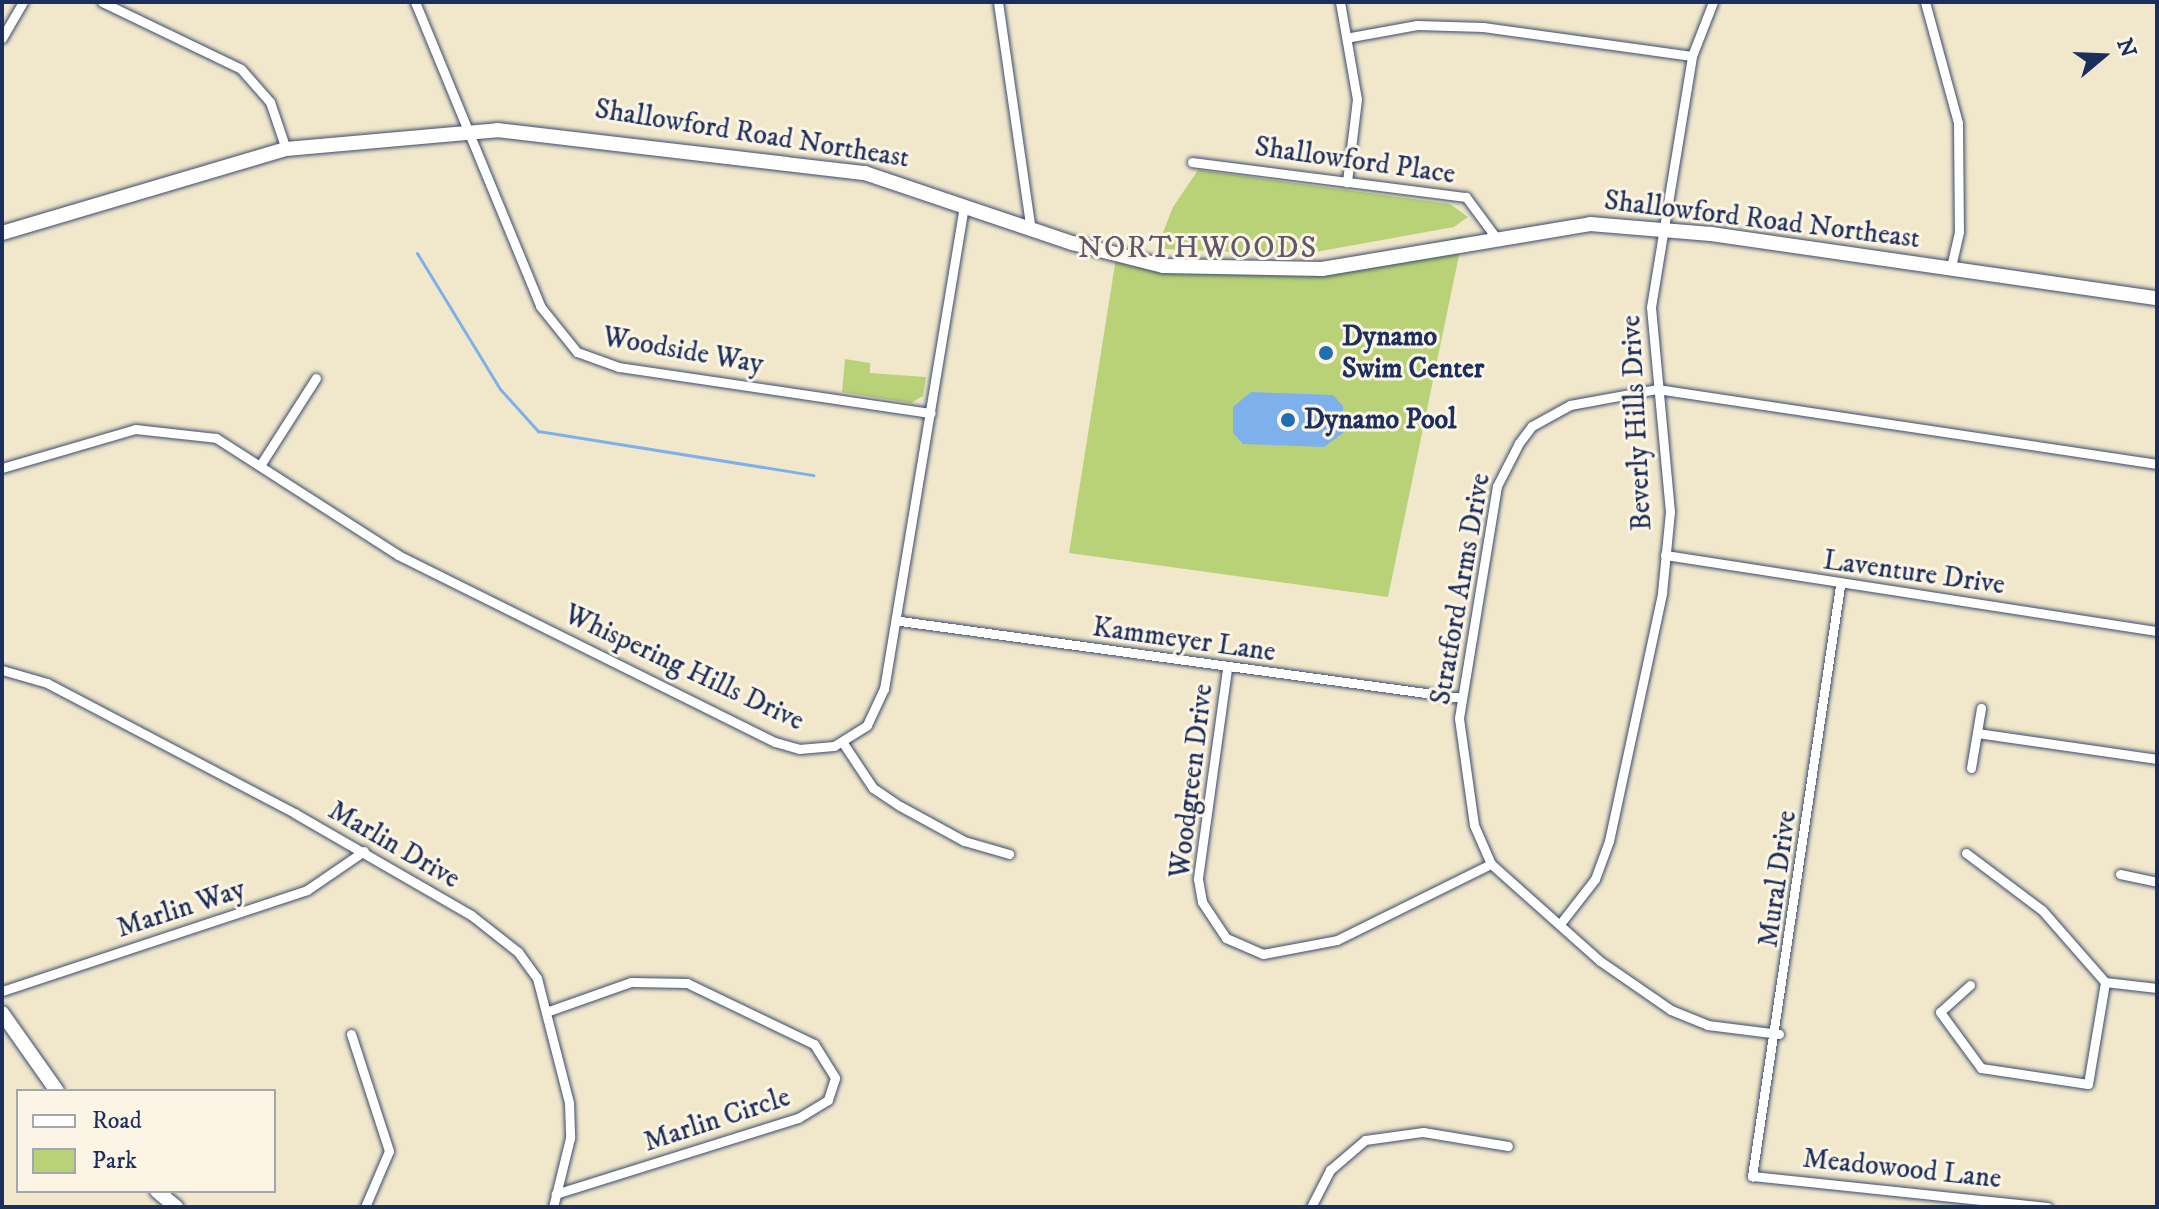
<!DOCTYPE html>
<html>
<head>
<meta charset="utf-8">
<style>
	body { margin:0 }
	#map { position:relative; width:2159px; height:1209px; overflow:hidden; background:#f1e8cc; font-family:"IM FELL DW Pica",serif }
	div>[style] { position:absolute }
	.green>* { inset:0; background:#bad277 }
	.water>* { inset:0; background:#7eb1eb }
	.stream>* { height:3px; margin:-1.5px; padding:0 1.5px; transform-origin:1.5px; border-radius:1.5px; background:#7eb1eb }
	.roads { filter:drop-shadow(0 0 2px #3b4b6e) drop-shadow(0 0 2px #3b4b6e) }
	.street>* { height:9px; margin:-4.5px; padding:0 4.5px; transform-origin:4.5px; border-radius:4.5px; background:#fff }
	.secondary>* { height:14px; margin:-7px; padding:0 7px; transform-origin:7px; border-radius:7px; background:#fff }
	.dots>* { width:22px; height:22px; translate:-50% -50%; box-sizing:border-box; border:4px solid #fcf5e5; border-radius:50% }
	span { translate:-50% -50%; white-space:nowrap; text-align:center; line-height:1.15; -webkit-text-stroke:6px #fcf5e5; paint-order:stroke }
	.street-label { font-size:28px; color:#1b2f5e }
	.poi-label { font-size:28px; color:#1b2f5e; font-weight:700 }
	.left { translate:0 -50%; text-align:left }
	.neighbourhood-label { font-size:30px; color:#5f576c; letter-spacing:2px }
	.frame { position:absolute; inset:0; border:4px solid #1b2f5e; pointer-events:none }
	.legend { position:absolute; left:16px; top:1089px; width:260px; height:104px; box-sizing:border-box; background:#fcf5e5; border:2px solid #a2a6af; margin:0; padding:10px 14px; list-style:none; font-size:24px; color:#1b2f5e }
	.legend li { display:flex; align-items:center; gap:16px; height:40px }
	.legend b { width:40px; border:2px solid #a2a6af }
	.north { position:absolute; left:2063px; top:16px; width:80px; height:80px; -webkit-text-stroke:6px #fcf5e5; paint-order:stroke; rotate:71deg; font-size:22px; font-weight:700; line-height:32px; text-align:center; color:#1b2f5e }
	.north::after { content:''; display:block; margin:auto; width:28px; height:36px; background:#1b2f5e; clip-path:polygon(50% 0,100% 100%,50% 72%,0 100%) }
</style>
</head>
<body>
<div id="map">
	<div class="green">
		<div style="clip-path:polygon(1198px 170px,1450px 204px,1468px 217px,1454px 227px,1299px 255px,1165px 249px,1160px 240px,1173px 207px)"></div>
		<div style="clip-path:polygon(1463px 236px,1388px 597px,1069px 553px,1116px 258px,1338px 266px)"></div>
		<div style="clip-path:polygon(845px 359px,870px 363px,870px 373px,926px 377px,923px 396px,911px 403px,842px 392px)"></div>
	</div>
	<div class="water">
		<div style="clip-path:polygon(1251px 392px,1333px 395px,1343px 406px,1343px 433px,1324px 447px,1243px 444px,1233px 433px,1233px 407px)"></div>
	</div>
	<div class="stream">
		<div style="left:417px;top:253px;width:159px;rotate:58.6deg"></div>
		<div style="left:500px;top:389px;width:57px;rotate:47.9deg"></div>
		<div style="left:538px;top:431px;width:279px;rotate:9.1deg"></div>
	</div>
	<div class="roads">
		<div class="street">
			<div style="left:102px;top:2px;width:154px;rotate:25.7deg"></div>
			<div style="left:241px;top:69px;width:44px;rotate:48.7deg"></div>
			<div style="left:270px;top:102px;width:50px;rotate:71.2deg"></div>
			<div style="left:415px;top:2px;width:329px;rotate:67.6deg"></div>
			<div style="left:540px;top:306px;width:59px;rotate:51.2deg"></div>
			<div style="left:577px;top:352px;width:45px;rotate:19.7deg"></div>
			<div style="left:619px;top:367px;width:315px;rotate:8.4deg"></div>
			<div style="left:998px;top:2px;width:230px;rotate:81.8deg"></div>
			<div style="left:1340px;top:2px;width:98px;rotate:80.1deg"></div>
			<div style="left:1357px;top:99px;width:84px;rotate:96.9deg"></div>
			<div style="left:1925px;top:2px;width:125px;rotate:74.7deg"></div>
			<div style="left:1958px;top:123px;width:109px;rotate:89.5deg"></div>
			<div style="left:1959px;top:232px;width:39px;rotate:103deg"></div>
			<div style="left:1351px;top:37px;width:67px;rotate:-10.3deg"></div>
			<div style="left:1417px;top:25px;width:66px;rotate:1.7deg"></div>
			<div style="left:1483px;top:27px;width:211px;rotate:7.9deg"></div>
			<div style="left:2px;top:38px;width:42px;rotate:-59.7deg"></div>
			<div style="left:1192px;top:162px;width:276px;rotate:7.3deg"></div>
			<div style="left:1466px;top:197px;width:47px;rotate:53.6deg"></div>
			<div style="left:261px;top:464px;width:102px;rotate:-57.4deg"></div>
			<div style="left:2px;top:468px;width:139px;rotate:-16.3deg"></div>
			<div style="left:135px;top:429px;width:81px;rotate:6.3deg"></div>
			<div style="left:216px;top:438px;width:216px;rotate:32.7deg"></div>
			<div style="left:398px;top:555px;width:421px;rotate:26.4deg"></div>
			<div style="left:775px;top:742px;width:25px;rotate:16deg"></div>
			<div style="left:799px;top:749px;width:35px;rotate:-5deg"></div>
			<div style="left:834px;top:746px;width:39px;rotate:-32deg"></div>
			<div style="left:867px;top:725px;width:40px;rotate:-65deg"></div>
			<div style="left:884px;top:689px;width:491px;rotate:-80.6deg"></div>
			<div style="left:1665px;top:555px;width:498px;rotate:8.8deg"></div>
			<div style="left:1840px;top:586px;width:597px;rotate:98.48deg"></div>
			<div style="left:1752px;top:1176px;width:297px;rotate:6deg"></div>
			<div style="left:900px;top:621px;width:567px;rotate:7.8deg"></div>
			<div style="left:1227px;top:669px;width:212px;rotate:97.9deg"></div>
			<div style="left:1198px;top:879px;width:23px;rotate:80deg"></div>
			<div style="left:1202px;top:902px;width:43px;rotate:56.3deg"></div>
			<div style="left:1226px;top:938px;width:40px;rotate:23.4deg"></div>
			<div style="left:1263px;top:954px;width:75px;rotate:-10.7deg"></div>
			<div style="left:1337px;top:940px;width:172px;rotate:-26.3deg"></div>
			<div style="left:2px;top:670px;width:47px;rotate:16.1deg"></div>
			<div style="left:47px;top:683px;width:281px;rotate:27.7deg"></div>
			<div style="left:296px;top:814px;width:202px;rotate:30deg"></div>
			<div style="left:471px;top:915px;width:60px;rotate:38.2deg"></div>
			<div style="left:518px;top:952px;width:32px;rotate:54deg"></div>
			<div style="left:537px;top:978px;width:129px;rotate:75.6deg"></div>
			<div style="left:569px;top:1103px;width:35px;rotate:88deg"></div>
			<div style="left:570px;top:1138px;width:71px;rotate:103.8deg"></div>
			<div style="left:1977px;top:733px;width:182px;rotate:8.2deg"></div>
			<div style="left:843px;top:743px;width:54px;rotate:56.3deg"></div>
			<div style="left:873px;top:788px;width:32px;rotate:34deg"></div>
			<div style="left:900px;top:806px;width:73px;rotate:28.7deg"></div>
			<div style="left:964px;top:841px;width:47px;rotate:16.1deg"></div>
			<div style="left:1971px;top:768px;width:61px;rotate:-80.5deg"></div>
			<div style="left:1966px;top:853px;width:95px;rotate:36.9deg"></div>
			<div style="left:2042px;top:910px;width:96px;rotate:48.8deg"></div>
			<div style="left:2120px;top:874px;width:38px;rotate:12deg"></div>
			<div style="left:1560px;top:924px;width:57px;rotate:-52.1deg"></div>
			<div style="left:1595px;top:879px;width:40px;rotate:-69.8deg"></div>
			<div style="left:1609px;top:841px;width:254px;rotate:-77.9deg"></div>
			<div style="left:1662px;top:593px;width:81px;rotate:-84.4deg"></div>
			<div style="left:1670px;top:512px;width:206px;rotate:-95.3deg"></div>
			<div style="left:1651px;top:307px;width:254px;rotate:-80.7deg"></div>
			<div style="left:1692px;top:56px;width:58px;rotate:-68.7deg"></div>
			<div style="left:2105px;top:982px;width:52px;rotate:6.6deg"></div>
			<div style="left:1970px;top:985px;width:40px;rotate:138deg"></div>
			<div style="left:1940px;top:1012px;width:69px;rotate:53.8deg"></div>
			<div style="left:1981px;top:1068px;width:108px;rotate:8.5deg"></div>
			<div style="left:2088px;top:1084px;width:103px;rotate:-80.5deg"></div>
			<div style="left:2px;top:991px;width:321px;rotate:-18.3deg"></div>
			<div style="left:307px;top:890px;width:69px;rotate:-34.4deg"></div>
			<div style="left:546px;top:1012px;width:90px;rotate:-19.4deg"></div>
			<div style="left:631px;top:982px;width:56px;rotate:1deg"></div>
			<div style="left:687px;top:983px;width:141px;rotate:25.7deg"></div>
			<div style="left:814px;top:1044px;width:40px;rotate:58deg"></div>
			<div style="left:835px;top:1078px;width:23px;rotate:108deg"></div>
			<div style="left:828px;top:1100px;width:35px;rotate:149deg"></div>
			<div style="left:798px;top:1118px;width:254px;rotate:162.6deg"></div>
			<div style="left:351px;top:1034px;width:123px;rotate:72deg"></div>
			<div style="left:389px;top:1151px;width:61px;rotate:113.2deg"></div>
			<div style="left:1779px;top:1034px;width:72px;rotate:-172.8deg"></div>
			<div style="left:1708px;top:1025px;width:40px;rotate:-158deg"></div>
			<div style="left:1671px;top:1010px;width:86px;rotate:-145.4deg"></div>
			<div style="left:1600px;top:961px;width:146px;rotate:-138.3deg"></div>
			<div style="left:1491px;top:864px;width:43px;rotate:-113.6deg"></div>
			<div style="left:1474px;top:825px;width:108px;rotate:-98deg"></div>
			<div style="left:1459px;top:718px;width:235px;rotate:-80.7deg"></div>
			<div style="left:1497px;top:486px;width:48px;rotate:-62.9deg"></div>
			<div style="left:1519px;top:443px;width:21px;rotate:-53deg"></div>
			<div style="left:1532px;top:426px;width:43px;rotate:-28.9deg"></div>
			<div style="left:1570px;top:405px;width:88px;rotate:-10.4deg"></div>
			<div style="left:1657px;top:389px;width:506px;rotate:8.53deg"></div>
			<div style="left:1311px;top:1207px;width:42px;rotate:-62.8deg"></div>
			<div style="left:1330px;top:1170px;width:46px;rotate:-40.6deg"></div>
			<div style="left:1365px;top:1140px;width:59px;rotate:-7.9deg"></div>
			<div style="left:1423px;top:1132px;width:86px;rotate:9.4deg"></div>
		</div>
		<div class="secondary">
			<div style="left:2px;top:233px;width:296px;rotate:-16.5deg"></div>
			<div style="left:286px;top:149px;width:212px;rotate:-5.1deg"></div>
			<div style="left:497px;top:130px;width:371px;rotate:6.7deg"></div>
			<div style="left:865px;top:173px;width:219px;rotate:18.7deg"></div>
			<div style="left:1072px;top:243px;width:94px;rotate:14.2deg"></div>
			<div style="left:1163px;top:266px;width:159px;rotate:1.1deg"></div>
			<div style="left:1322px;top:269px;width:272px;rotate:-9.5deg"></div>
			<div style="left:1590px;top:224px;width:121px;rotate:4.7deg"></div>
			<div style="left:1711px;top:234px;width:451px;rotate:8.2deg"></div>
			<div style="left:2px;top:1013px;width:95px;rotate:54.8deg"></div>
			<div style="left:157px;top:1191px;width:25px;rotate:40deg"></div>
		</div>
	</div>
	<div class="dots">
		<div style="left:1326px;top:353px;background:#1f6fb2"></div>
		<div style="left:1288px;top:420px;background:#1f6fb2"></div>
	</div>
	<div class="street-label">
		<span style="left:752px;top:134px;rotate:9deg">Shallowford Road Northeast</span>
		<span style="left:1355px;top:161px;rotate:8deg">Shallowford Place</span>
		<span style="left:1762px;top:220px;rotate:7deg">Shallowford Road Northeast</span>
		<span style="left:683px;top:351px;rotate:10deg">Woodside Way</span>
		<span style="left:1637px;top:423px;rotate:-93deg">Beverly Hills Drive</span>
		<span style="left:1914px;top:573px;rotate:8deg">Laventure Drive</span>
		<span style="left:1461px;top:589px;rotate:-80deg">Stratford Arms Drive</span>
		<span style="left:1184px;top:640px;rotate:8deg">Kammeyer Lane</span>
		<span style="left:684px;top:668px;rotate:25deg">Whispering Hills Drive</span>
		<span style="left:1192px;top:781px;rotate:-83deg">Woodgreen Drive</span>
		<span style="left:394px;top:845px;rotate:30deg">Marlin Drive</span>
		<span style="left:1778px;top:879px;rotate:-82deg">Mural Drive</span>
		<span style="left:181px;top:909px;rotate:-18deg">Marlin Way</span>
		<span style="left:717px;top:1120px;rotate:-18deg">Marlin Circle</span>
		<span style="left:1902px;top:1169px;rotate:6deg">Meadowood Lane</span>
	</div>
	<div class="poi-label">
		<span class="left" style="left:1342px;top:353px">Dynamo<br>Swim Center</span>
		<span class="left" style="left:1304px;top:420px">Dynamo Pool</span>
	</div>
	<div class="neighbourhood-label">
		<span style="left:1198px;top:249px">NORTHWOODS</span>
	</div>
	<div class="frame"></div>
	<ul class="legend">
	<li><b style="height:10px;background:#fff"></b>Road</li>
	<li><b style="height:22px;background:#bad277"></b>Park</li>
	</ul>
	<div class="north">N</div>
</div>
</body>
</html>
